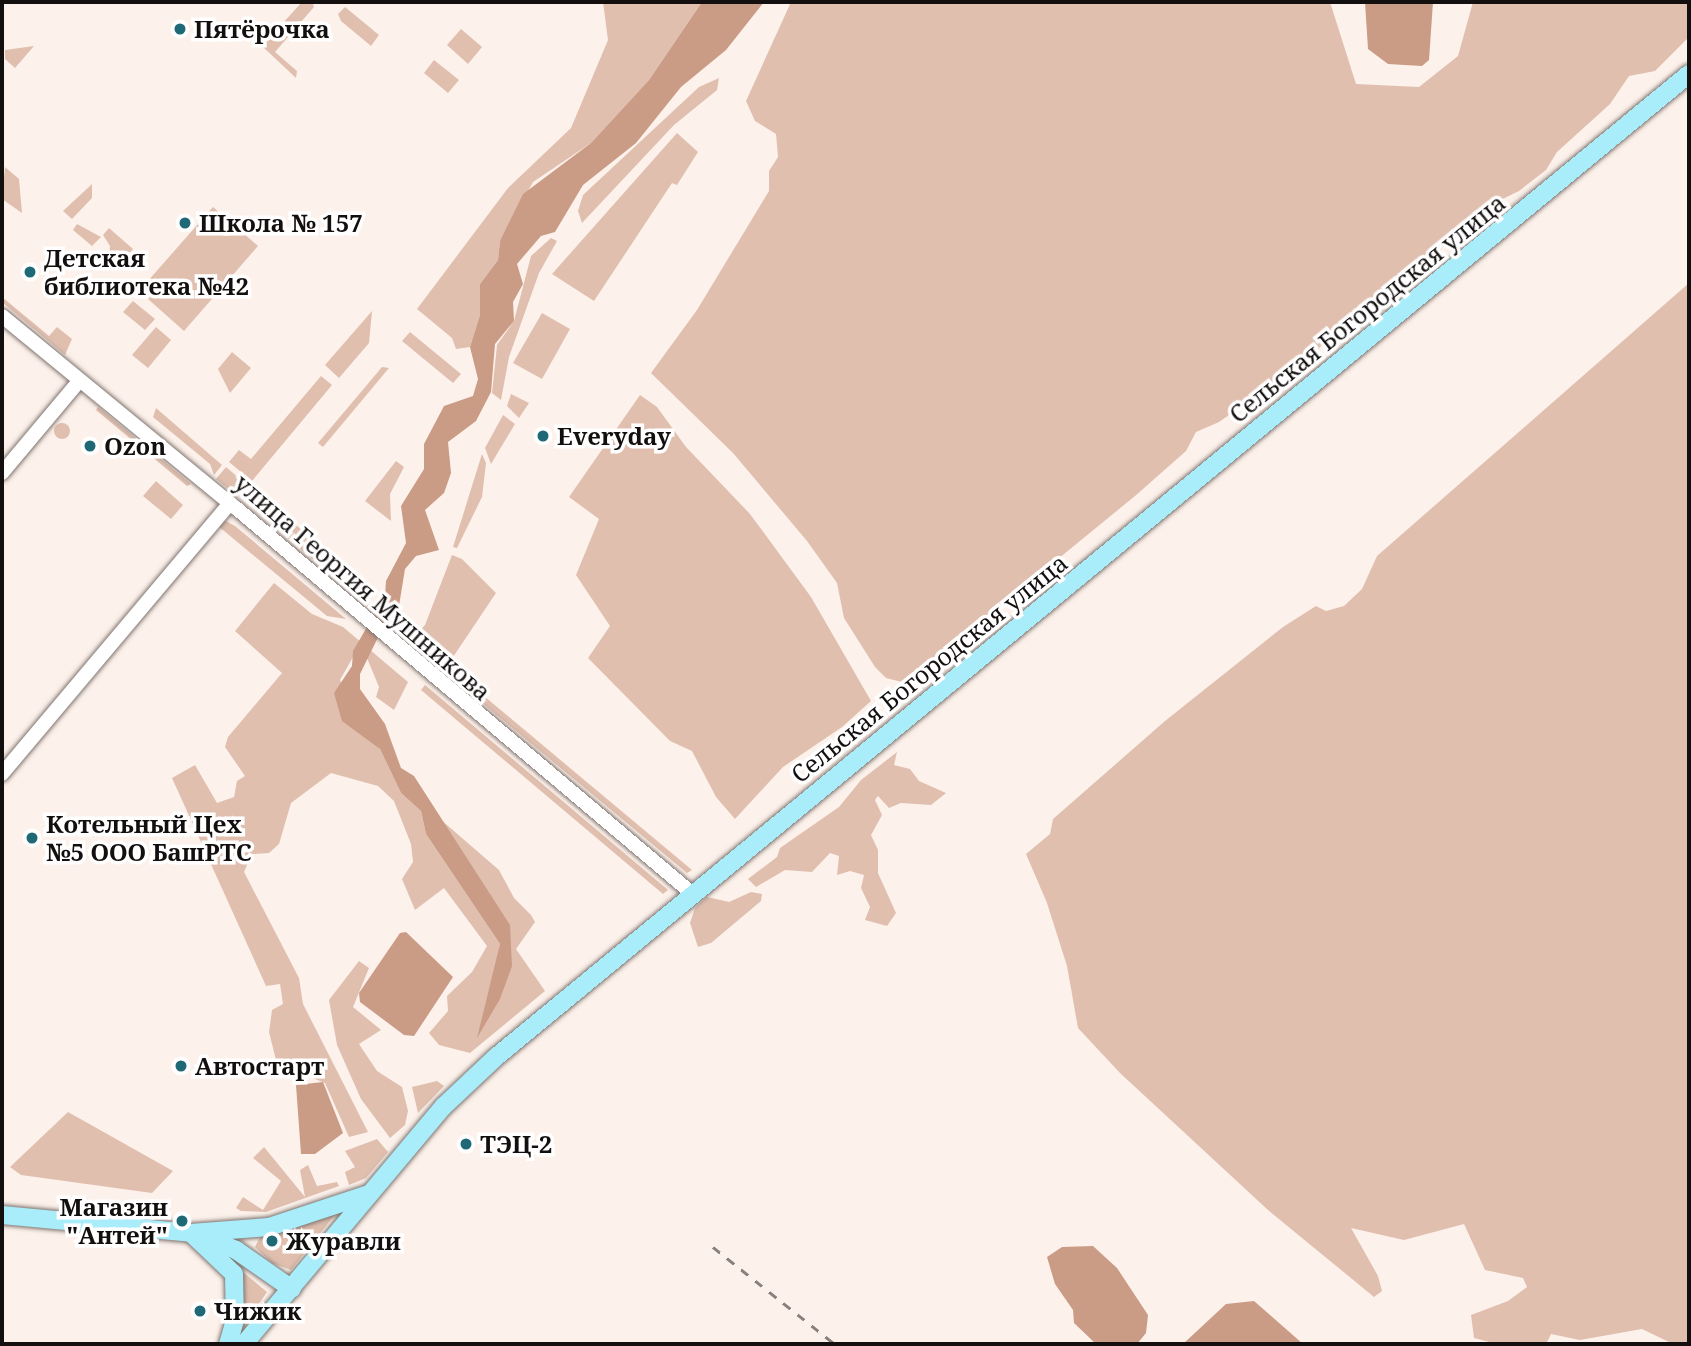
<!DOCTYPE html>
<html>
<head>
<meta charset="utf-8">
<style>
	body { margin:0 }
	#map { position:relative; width:1691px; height:1346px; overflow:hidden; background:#fdf1eb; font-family:"Noto Serif",serif }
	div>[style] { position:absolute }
	.green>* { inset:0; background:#e0bfaf }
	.round { border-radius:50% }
	.water>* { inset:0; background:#ca9b85 }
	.roads { filter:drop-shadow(0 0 2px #7f746f) drop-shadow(0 0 2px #7f746f) }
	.minor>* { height:14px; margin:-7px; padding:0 7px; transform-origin:7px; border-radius:7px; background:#fff }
	.major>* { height:18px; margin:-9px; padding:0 9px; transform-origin:9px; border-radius:9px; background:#a9edfa }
	.rail>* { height:2.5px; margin-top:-1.25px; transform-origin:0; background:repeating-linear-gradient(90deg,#88807d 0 9px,transparent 0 18px) }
	.dots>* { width:19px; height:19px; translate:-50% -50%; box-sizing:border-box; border:4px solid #fff; border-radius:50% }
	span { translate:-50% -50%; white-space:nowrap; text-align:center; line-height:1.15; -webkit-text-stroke:7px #fff; paint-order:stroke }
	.poi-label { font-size:24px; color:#130f0e; font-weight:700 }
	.left { translate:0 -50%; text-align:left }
	.right { translate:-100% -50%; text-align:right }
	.street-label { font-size:24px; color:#130f0e }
	.frame { position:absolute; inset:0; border:4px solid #130f0e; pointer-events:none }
</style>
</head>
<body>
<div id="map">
	<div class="green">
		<div style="clip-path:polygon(302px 2px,312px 2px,314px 7px,275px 52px,297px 71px,296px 78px,262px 46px)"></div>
		<div style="clip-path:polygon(603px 2px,702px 2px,649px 80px,591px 143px,533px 182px,500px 241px,498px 260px,480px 284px,480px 315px,470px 347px,456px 349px,452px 338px,417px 309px,508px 188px,571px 128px,608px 40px)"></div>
		<div style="clip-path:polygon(791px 2px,1330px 2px,1356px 84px,1419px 87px,1458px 56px,1473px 2px,1689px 2px,1689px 37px,1655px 71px,1629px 76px,1610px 104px,1557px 152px,1546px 170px,1519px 191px,1478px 211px,1416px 275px,1397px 286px,1349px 328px,1333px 335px,1301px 365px,1219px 422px,1196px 432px,1186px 451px,1135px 496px,906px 683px,886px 678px,875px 667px,844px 618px,837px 583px,807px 541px,733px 453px,651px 373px,697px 310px,769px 191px,769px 171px,778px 157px,776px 134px,755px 121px,746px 101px)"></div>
		<div style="clip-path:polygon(345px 7px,379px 35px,371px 46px,341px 21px,338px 14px)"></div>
		<div style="clip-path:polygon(461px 29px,482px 47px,468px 64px,447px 45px)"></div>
		<div style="clip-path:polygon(34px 46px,15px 68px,5px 59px,5px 50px)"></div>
		<div style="clip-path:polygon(434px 60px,459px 80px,448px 93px,424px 73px)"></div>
		<div style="clip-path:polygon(719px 78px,717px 90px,674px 125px,582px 223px,578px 211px,583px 195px,699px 87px)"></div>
		<div style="clip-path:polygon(677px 133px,698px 152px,677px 185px,672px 183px,594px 301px,552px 274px)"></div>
		<div style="clip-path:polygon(5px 167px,19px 179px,22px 213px,2px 199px)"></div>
		<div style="clip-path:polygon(92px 184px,92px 198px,72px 219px,63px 211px)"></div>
		<div style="clip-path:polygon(213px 207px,258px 246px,184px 331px,139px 291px)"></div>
		<div style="clip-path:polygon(77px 224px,101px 237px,92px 246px,73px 230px)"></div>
		<div style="clip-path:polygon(109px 228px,133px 249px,117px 268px,109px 260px,110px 246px,103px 235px)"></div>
		<div style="clip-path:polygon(551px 238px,557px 241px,539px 273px,509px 357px,501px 400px,492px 393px,497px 345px,514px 321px,531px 256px)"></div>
		<div style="clip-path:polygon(1689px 283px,1689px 1344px,1673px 1344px,1642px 1329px,1580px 1340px,1551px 1334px,1546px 1344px,1497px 1344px,1474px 1338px,1471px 1315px,1508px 1301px,1527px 1287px,1523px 1278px,1485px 1270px,1464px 1224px,1404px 1240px,1351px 1228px,1378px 1276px,1382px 1291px,1374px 1297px,1268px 1210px,1120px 1073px,1078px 1028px,1067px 966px,1047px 903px,1026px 854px,1050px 834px,1053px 819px,1165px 721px,1283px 627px,1316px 606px,1326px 611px,1344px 606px,1362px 589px,1377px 556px)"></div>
		<div style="clip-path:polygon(2px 297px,49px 336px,57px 327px,72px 339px,65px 355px,2px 302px)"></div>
		<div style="clip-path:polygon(133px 301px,155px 319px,145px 330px,123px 312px)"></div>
		<div style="clip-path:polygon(372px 311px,369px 343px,339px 378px,325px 365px)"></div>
		<div style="clip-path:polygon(542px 313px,570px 329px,542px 379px,513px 363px)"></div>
		<div style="clip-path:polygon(156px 327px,171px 340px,148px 368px,132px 355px)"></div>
		<div style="clip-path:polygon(410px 332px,461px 374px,453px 383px,402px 341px)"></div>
		<div style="clip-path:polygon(232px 352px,251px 368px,230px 393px,218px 369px)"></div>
		<div style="clip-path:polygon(382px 367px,389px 368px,323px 447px,318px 443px)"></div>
		<div style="clip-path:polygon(321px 376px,332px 385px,252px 481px,229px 462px,239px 450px,251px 459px)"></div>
		<div style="clip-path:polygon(511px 394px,529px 403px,519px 418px,507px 406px)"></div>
		<div style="clip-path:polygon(640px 395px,657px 407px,686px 447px,750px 514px,811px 597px,871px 701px,842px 727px,783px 767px,735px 819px,716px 797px,692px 751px,670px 741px,588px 658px,610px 626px,576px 575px,599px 519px,569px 497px)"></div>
		<div style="clip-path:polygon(98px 407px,191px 484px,187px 486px,96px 410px)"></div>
		<div style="clip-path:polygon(156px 408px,222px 465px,214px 475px,210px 464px,153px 417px)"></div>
		<div style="clip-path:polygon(503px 415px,515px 424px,491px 464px,485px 448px)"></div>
		<div class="round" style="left:54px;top:423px;width:16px;height:16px"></div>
		<div style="clip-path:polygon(482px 454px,486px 463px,482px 497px,457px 548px,453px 547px)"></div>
		<div style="clip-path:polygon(396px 461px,404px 467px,390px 494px,391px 521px,365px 501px)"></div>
		<div style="clip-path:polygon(226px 467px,247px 485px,236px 495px,216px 479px)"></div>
		<div style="clip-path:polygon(156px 481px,183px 505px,171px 519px,143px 496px)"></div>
		<div style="clip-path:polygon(258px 493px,357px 576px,342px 584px,251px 507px)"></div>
		<div style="clip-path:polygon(224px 520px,235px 526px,346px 619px,327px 616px,218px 526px)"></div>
		<div style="clip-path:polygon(452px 555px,462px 559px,496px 593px,451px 660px,438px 658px,415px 637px,425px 625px)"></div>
		<div style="clip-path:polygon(274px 583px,312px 614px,343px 627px,408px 682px,394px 710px,376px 697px,379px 687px,367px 658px,353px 657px,340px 680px,361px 731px,380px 749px,401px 793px,421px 811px,426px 834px,500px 944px,496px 969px,510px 926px,440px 819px,499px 870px,514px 898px,531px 915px,535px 922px,516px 949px,545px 991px,470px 1053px,439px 1045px,429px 1033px,448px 1011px,447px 996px,472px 972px,487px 946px,444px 888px,415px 910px,402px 879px,413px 862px,411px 844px,394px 801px,378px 786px,331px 773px,291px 803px,279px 844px,269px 853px,252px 854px,244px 872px,299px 978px,303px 1004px,368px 1132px,349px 1137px,325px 1083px,290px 1069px,282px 1071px,276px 1060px,269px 1032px,272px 1010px,283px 1004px,280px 984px,266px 986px,172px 778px,195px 765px,217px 803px,234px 797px,237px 781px,245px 776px,225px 747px,228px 737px,282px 673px,235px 631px)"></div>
		<div style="clip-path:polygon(466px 681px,692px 870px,687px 873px,468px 691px)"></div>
		<div style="clip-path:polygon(425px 685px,668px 890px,663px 894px,421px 690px)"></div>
		<div style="clip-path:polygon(897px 752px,894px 765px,910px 769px,919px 781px,946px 793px,931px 805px,901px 803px,889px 808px,878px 796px,875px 800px,882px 815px,871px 835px,878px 850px,878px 873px,896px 913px,887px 926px,865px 920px,870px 907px,861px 888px,864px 875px,850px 871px,837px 875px,839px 856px,830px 853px,812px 872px,785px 870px,756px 887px,748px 879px,777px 857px,780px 848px,839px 807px,861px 780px)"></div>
		<div style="clip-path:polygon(751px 892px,762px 894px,761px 901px,711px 943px,698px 947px,690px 923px,695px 908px,707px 897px,729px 902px)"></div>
		<div style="clip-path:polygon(359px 961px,369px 968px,353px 1007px,381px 1030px,359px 1044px,377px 1071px,402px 1087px,408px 1111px,405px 1125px,390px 1138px,361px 1099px,337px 1045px,329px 1000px)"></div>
		<div style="clip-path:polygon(437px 1081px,444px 1086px,418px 1113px,412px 1087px)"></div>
		<div style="clip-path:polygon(68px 1112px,173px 1171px,152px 1193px,21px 1175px,10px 1167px)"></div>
		<div style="clip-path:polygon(377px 1139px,388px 1152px,366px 1178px,349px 1185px,345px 1172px,355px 1167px,345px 1151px)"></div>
		<div style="clip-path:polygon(264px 1147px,305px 1197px,300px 1170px,308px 1165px,317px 1186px,337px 1182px,339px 1186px,266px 1212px,241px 1211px,236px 1208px,243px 1197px,263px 1210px,281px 1181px,253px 1158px)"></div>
		<div style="clip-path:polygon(337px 1212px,291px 1270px,272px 1263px,255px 1247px,260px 1237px)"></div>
		<div style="clip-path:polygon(243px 1272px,267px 1292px,243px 1327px,240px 1323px)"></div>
	</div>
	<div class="water">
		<div style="clip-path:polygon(702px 2px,764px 2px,726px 50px,681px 87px,636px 143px,583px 185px,555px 232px,541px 236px,517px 264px,523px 284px,513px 302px,514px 321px,495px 344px,491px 392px,476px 421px,448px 442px,451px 473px,444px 493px,425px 510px,439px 550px,416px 556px,405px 569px,397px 618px,386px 621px,360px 674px,360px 689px,385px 724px,401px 768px,414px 776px,510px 925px,512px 966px,500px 999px,477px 1038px,500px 944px,426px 834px,421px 811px,401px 793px,380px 749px,342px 721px,334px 693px,352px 666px,353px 651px,385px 596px,386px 581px,406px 543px,401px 506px,424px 469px,424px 444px,444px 406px,473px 396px,478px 379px,470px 347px,480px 315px,480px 284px,498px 260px,500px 241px,523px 194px,591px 143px,649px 80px)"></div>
		<div style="clip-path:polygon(1365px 2px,1433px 2px,1429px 60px,1422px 66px,1388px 64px,1368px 49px)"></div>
		<div style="clip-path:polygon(406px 932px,453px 977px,414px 1036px,404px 1035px,360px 1002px,359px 993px,400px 933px)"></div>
		<div style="clip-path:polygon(323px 1082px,343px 1133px,315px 1154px,301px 1154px,296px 1085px)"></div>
		<div style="clip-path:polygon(1093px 1246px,1117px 1268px,1148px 1315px,1146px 1333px,1137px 1344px,1096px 1344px,1074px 1323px,1073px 1310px,1055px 1284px,1047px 1257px,1062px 1247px)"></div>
		<div style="clip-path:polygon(1254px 1301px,1303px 1344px,1183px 1344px,1226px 1304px)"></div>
	</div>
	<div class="roads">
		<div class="minor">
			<div style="left:2px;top:316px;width:303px;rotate:39.4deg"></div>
			<div style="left:236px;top:508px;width:600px;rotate:40.2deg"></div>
			<div style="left:2px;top:473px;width:121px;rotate:-50deg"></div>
			<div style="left:2px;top:774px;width:354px;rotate:-49.9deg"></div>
		</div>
		<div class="major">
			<div style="left:2px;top:1215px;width:190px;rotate:5.4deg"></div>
			<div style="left:191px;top:1233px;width:78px;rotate:-4.4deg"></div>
			<div style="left:269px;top:1227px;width:105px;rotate:-18.3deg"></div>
			<div style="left:191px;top:1233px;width:59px;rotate:43.6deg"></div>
			<div style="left:234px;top:1274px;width:46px;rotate:88.8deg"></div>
			<div style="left:235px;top:1320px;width:25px;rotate:106deg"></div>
			<div style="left:204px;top:1237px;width:35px;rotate:22deg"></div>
			<div style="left:236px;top:1250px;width:68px;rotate:34.9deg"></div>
			<div style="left:244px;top:1344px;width:311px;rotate:-50deg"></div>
			<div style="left:444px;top:1106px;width:71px;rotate:-43.3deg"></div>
			<div style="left:496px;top:1057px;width:1546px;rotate:-39.49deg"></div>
		</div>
	</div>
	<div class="rail">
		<div style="left:713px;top:1247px;width:156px;rotate:38.5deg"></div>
	</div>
	<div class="dots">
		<div style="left:180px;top:29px;background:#1f6875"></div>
		<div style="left:185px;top:223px;background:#1f6875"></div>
		<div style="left:30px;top:272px;background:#1f6875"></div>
		<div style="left:543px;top:436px;background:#1f6875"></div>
		<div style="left:90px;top:446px;background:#1f6875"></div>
		<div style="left:32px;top:838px;background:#1f6875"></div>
		<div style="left:181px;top:1066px;background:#1f6875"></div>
		<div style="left:466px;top:1144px;background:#1f6875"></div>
		<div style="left:182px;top:1221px;background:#1f6875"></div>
		<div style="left:272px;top:1241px;background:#1f6875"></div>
		<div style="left:200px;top:1311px;background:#1f6875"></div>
	</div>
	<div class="poi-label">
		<span class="left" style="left:194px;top:29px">Пятёрочка</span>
		<span class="left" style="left:199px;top:223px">Школа № 157</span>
		<span class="left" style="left:44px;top:272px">Детская<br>библиотека №42</span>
		<span class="left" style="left:557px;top:436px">Everyday</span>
		<span class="left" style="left:104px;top:446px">Ozon</span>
		<span class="left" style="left:46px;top:838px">Котельный Цех<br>№5 ООО БашРТС</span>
		<span class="left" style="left:195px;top:1066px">Автостарт</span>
		<span class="left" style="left:480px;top:1144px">ТЭЦ-2</span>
		<span class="right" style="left:168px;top:1221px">Магазин<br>"Антей"</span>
		<span class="left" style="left:286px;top:1241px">Журавли</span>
		<span class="left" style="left:214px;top:1311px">Чижик</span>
	</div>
	<div class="street-label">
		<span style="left:1367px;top:308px;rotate:-39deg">Сельская Богородская улица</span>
		<span style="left:363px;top:587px;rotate:41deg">улица Георгия Мушникова</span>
		<span style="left:929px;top:668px;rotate:-39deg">Сельская Богородская улица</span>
	</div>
	<div class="frame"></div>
</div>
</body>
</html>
